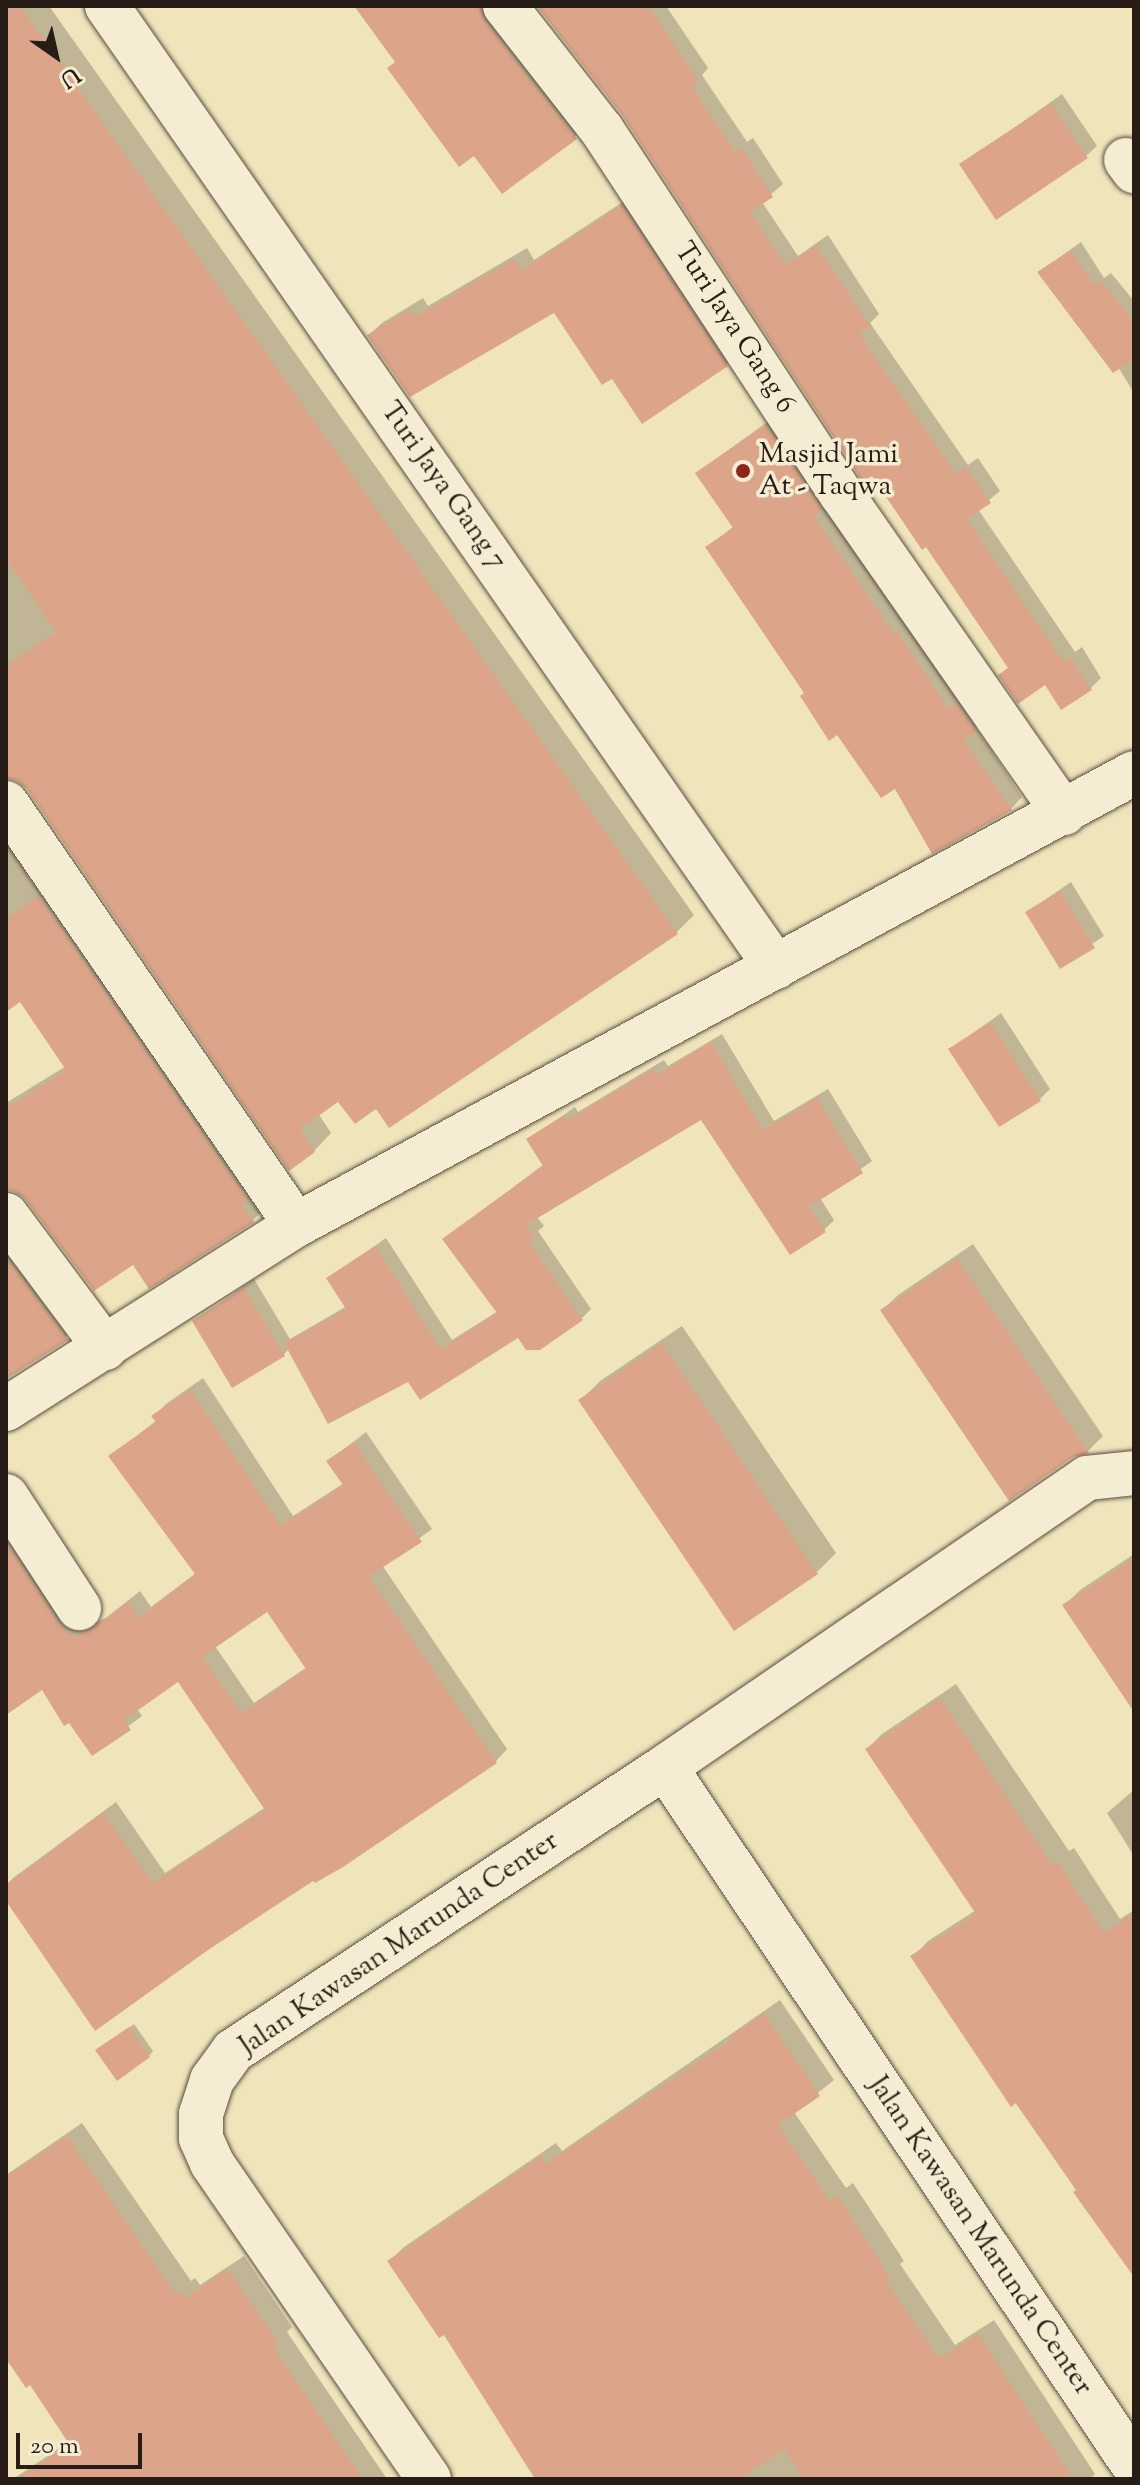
<!DOCTYPE html>
<html>
<head>
<meta charset="utf-8">
<style>
	body { margin:0 }
	#map { position:relative; width:1140px; height:2485px; overflow:hidden; background:#f0e4bb; font-family:"Sorts Mill Goudy",serif }
	div>[style] { position:absolute }
	.shadow>* { inset:0; background:#0003 }
	.building>* { inset:0; background:#dca589 }
	.roads { filter:drop-shadow(0 0 2px #5a4e40) drop-shadow(0 0 2px #5a4e40) }
	.minor>* { height:44px; margin:-22px; padding:0 22px; transform-origin:22px; border-radius:22px; background:#f5edd3 }
	.dots>* { width:22px; height:22px; translate:-50% -50%; box-sizing:border-box; border:4px solid #f5edd3; border-radius:50% }
	span { translate:-50% -50%; white-space:nowrap; text-align:center; line-height:1.15; -webkit-text-stroke:7px #f5edd3; paint-order:stroke }
	.street-label { font-size:28px; color:#281c17 }
	.poi-label { font-size:28px; color:#281c17 }
	.left { translate:0 -50%; text-align:left }
	.frame { position:absolute; inset:0; border:8px solid #281c17; pointer-events:none }
	.north { position:absolute; left:16px; top:16px; width:80px; height:80px; -webkit-text-stroke:6px #f5edd3; paint-order:stroke; rotate:146deg; font-size:22px; font-weight:700; line-height:32px; text-align:center; color:#281c17 }
	.north::after { content:''; display:block; margin:auto; width:28px; height:36px; background:#281c17; clip-path:polygon(50% 0,100% 100%,50% 72%,0 100%) }
	.scale { position:absolute; left:16px; top:2433px; width:126px; height:36px; box-sizing:border-box; border:4px solid #281c17; border-top:0; padding-left:10px; font-size:24px; line-height:28px; white-space:nowrap; color:#281c17; -webkit-text-stroke:6px #f5edd3; paint-order:stroke }
</style>
</head>
<body>
<div id="map">
	<div class="shadow">
		<div style="clip-path:polygon(6px 6px,49px 6px,694px 915px,677px 932px,377px 1106px,339px 1099px,318px 1113px,331px 1133px,314px 1151px,28px 787px,17px 778px,6px 777px)"></div>
		<div style="clip-path:polygon(357px 6px,494px 6px,586px 128px,502px 192px)"></div>
		<div style="clip-path:polygon(539px 6px,666px 6px,708px 68px,702px 75px,747px 142px,753px 138px,783px 184px,762px 202px,798px 256px,828px 235px,879px 314px,870px 323px,968px 465px,978px 458px,1000px 491px,978px 509px,1075px 652px,1082px 647px,1101px 678px,1090px 689px,1046px 683px,1010px 667px,624px 115px)"></div>
		<div style="clip-path:polygon(1062px 94px,1097px 146px,1086px 156px,962px 165px)"></div>
		<div style="clip-path:polygon(635px 194px,739px 352px,726px 365px,612px 376px,554px 311px,369px 335px,382px 323px,423px 298px,428px 306px,527px 248px,534px 260px)"></div>
		<div style="clip-path:polygon(1081px 242px,1104px 278px,1111px 273px,1134px 301px,1134px 393px,1118px 367px,1039px 272px)"></div>
		<div style="clip-path:polygon(778px 414px,987px 718px,977px 729px,1022px 797px,1011px 809px,895px 786px,806px 693px,708px 547px,734px 526px,697px 473px)"></div>
		<div style="clip-path:polygon(6px 805px,270px 1204px,252px 1221px,134px 1262px,11px 1190px,6px 1182px,6px 1103px,66px 1066px,21px 999px,6px 990px)"></div>
		<div style="clip-path:polygon(1071px 882px,1104px 936px,1060px 966px,1027px 912px)"></div>
		<div style="clip-path:polygon(1001px 1013px,1050px 1089px,1040px 1099px,951px 1049px)"></div>
		<div style="clip-path:polygon(722px 1034px,774px 1121px,828px 1089px,872px 1161px,820px 1198px,834px 1220px,824px 1230px,702px 1117px,537px 1217px,544px 1226px,538px 1231px,591px 1309px,581px 1319px,519px 1335px,409px 1379px,289px 1349px,283px 1355px,195px 1321px,254px 1279px,290px 1339px,347px 1306px,329px 1278px,386px 1238px,452px 1340px,498px 1311px,444px 1240px,544px 1164px,529px 1139px,575px 1107px,578px 1112px,664px 1060px,668px 1066px)"></div>
		<div style="clip-path:polygon(6px 1236px,76px 1330px,6px 1377px)"></div>
		<div style="clip-path:polygon(973px 1244px,1103px 1436px,1088px 1451px,1072px 1456px,883px 1310px,898px 1295px)"></div>
		<div style="clip-path:polygon(682px 1326px,836px 1553px,817px 1572px,581px 1400px,600px 1381px)"></div>
		<div style="clip-path:polygon(evenodd,203px 1378px,293px 1516px,344px 1483px,329px 1461px,366px 1432px,432px 1529px,382px 1565px,507px 1749px,496px 1761px,342px 1865px,6px 1898px,6px 1885px,13px 1878px,116px 1802px,165px 1873px,266px 1807px,179px 1679px,137px 1709px,142px 1716px,92px 1753px,43px 1687px,6px 1713px,6px 1541px,20px 1533px,86px 1628px,107px 1617px,140px 1591px,151px 1607px,196px 1573px,111px 1456px,157px 1420px,154px 1416px,166px 1404px,203px 1378px,268px 1609px,307px 1667px,254px 1703px,215px 1646px,268px 1609px)"></div>
		<div style="clip-path:polygon(1134px 1554px,1134px 1709px,1065px 1605px,1080px 1590px)"></div>
		<div style="clip-path:polygon(956px 1684px,1069px 1851px,1074px 1848px,1120px 1919px,1134px 1910px,1134px 2272px,913px 1957px,928px 1941px,976px 1910px,867px 1749px,882px 1734px)"></div>
		<div style="clip-path:polygon(1134px 1790px,1134px 1856px,1107px 1813px)"></div>
		<div style="clip-path:polygon(780px 2000px,834px 2080px,794px 2112px,846px 2188px,853px 2183px,904px 2261px,900px 2264px,955px 2345px,994px 2320px,1095px 2474px,1090px 2479px,538px 2479px,445px 2332px,389px 2261px,404px 2247px,556px 2143px,562px 2151px)"></div>
		<div style="clip-path:polygon(134px 2024px,153px 2051px,149px 2056px,103px 2046px)"></div>
		<div style="clip-path:polygon(82px 2123px,191px 2281px,195px 2278px,200px 2285px,244px 2256px,292px 2327px,287px 2332px,387px 2479px,13px 2479px,70px 2441px,30px 2383px,6px 2356px,6px 2175px)"></div>
	</div>
	<div class="building">
		<div style="clip-path:polygon(6px 6px,20px 6px,678px 934px,389px 1128px,376px 1109px,355px 1124px,338px 1102px,300px 1129px,315px 1152px,289px 1171px,27px 789px,17px 781px,6px 778px,6px 665px,56px 632px,6px 558px)"></div>
		<div style="clip-path:polygon(354px 6px,481px 6px,485px 21px,577px 139px,502px 194px,474px 156px,459px 167px,387px 68px,395px 62px)"></div>
		<div style="clip-path:polygon(537px 6px,649px 6px,698px 81px,691px 86px,735px 152px,741px 148px,773px 197px,750px 212px,786px 265px,816px 245px,870px 326px,859px 334px,956px 474px,966px 467px,991px 503px,967px 519px,1063px 661px,1070px 657px,1092px 690px,1061px 710px,1045px 685px,1018px 704px,998px 675px,1008px 668px,926px 547px,922px 550px,872px 476px,863px 482px,623px 116px)"></div>
		<div style="clip-path:polygon(1051px 103px,1088px 158px,996px 220px,959px 164px)"></div>
		<div style="clip-path:polygon(622px 205px,728px 366px,642px 424px,612px 379px,602px 385px,554px 313px,410px 397px,367px 335px,410px 309px,415px 317px,514px 259px,521px 271px)"></div>
		<div style="clip-path:polygon(1071px 250px,1094px 285px,1101px 280px,1134px 321px,1134px 359px,1113px 373px,1037px 272px)"></div>
		<div style="clip-path:polygon(766px 424px,822px 510px,814px 516px,894px 634px,897px 631px,949px 709px,957px 704px,977px 732px,964px 740px,1012px 810px,932px 854px,895px 789px,881px 798px,837px 735px,829px 741px,800px 696px,804px 693px,705px 547px,733px 528px,695px 473px)"></div>
		<div style="clip-path:polygon(1060px 891px,1095px 948px,1060px 969px,1025px 912px)"></div>
		<div style="clip-path:polygon(39px 896px,248px 1200px,241px 1205px,254px 1222px,149px 1289px,133px 1265px,94px 1291px,26px 1200px,17px 1192px,6px 1190px,6px 1108px,66px 1070px,20px 1002px,6px 1012px,6px 918px)"></div>
		<div style="clip-path:polygon(990px 1022px,1041px 1101px,999px 1127px,948px 1049px)"></div>
		<div style="clip-path:polygon(711px 1042px,763px 1130px,817px 1098px,863px 1173px,809px 1207px,826px 1232px,790px 1255px,701px 1120px,526px 1225px,535px 1237px,529px 1242px,583px 1320px,540px 1350px,526px 1350px,518px 1338px,420px 1400px,408px 1382px,328px 1424px,284px 1343px,346px 1309px,326px 1278px,375px 1246px,441px 1349px,497px 1313px,442px 1239px,543px 1166px,526px 1139px,564px 1115px,568px 1120px,653px 1069px,657px 1075px)"></div>
		<div style="clip-path:polygon(6px 1257px,68px 1340px,6px 1379px)"></div>
		<div style="clip-path:polygon(957px 1258px,1089px 1453px,1073px 1457px,1009px 1501px,880px 1310px)"></div>
		<div style="clip-path:polygon(244px 1288px,285px 1356px,232px 1388px,192px 1321px)"></div>
		<div style="clip-path:polygon(662px 1343px,818px 1574px,734px 1631px,578px 1400px)"></div>
		<div style="clip-path:polygon(evenodd,190px 1389px,281px 1526px,343px 1485px,326px 1461px,354px 1442px,422px 1542px,369px 1576px,497px 1763px,343px 1867px,315px 1883px,313px 1881px,208px 1950px,95px 2031px,6px 1901px,6px 1885px,103px 1812px,153px 1883px,265px 1810px,178px 1682px,124px 1720px,131px 1730px,92px 1756px,69px 1723px,64px 1726px,42px 1690px,6px 1715px,6px 1542px,58px 1622px,74px 1638px,93px 1628px,128px 1602px,139px 1618px,195px 1574px,108px 1456px,156px 1422px,151px 1416px,190px 1389px,267px 1612px,306px 1669px,242px 1713px,202px 1657px,267px 1612px)"></div>
		<div style="clip-path:polygon(1134px 1557px,1134px 1712px,1062px 1605px)"></div>
		<div style="clip-path:polygon(940px 1698px,1053px 1865px,1058px 1862px,1104px 1933px,1134px 1913px,1134px 2277px,1073px 2192px,1076px 2190px,1016px 2103px,1011px 2107px,910px 1956px,976px 1914px,865px 1749px)"></div>
		<div style="clip-path:polygon(764px 2013px,820px 2096px,778px 2125px,830px 2201px,838px 2196px,890px 2277px,886px 2280px,940px 2359px,978px 2333px,1073px 2479px,804px 2479px,784px 2449px,740px 2479px,535px 2479px,444px 2335px,439px 2338px,387px 2261px,541px 2156px,546px 2164px,732px 2039px,730px 2036px)"></div>
		<div style="clip-path:polygon(129px 2027px,150px 2057px,117px 2081px,95px 2050px)"></div>
		<div style="clip-path:polygon(67px 2136px,176px 2294px,180px 2291px,185px 2298px,228px 2269px,279px 2343px,273px 2347px,363px 2479px,17px 2479px,69px 2444px,30px 2385px,26px 2388px,6px 2359px,6px 2177px)"></div>
	</div>
	<div class="roads">
		<div class="minor">
			<div style="left:107px;top:6px;width:1171px;rotate:55.16deg"></div>
			<div style="left:505px;top:6px;width:157px;rotate:52deg"></div>
			<div style="left:602px;top:130px;width:437px;rotate:56.7deg"></div>
			<div style="left:842px;top:495px;width:388px;rotate:55.1deg"></div>
			<div style="left:1126px;top:160px;width:14px;rotate:54deg"></div>
			<div style="left:6px;top:803px;width:512px;rotate:55.5deg"></div>
			<div style="left:6px;top:1215px;width:166px;rotate:53.3deg"></div>
			<div style="left:6px;top:1409px;width:343px;rotate:-32.4deg"></div>
			<div style="left:296px;top:1225px;width:952px;rotate:-28.34deg"></div>
			<div style="left:6px;top:1496px;width:134px;rotate:56.9deg"></div>
			<div style="left:665px;top:1767px;width:842px;rotate:56.14deg"></div>
			<div style="left:429px;top:2479px;width:383px;rotate:-124.5deg"></div>
			<div style="left:212px;top:2163px;width:27px;rotate:-114deg"></div>
			<div style="left:201px;top:2138px;width:24px;rotate:-90deg"></div>
			<div style="left:201px;top:2114px;width:36px;rotate:-72deg"></div>
			<div style="left:212px;top:2080px;width:36px;rotate:-54deg"></div>
			<div style="left:233px;top:2051px;width:517px;rotate:-33.32deg"></div>
			<div style="left:665px;top:1767px;width:511px;rotate:-34.4deg"></div>
			<div style="left:1087px;top:1478px;width:47px;rotate:-6.1deg"></div>
		</div>
	</div>
	<div class="dots">
		<div style="left:743px;top:471px;background:#8f2418"></div>
	</div>
	<div class="street-label">
		<span style="left:734px;top:328px;rotate:57deg">Turi Jaya Gang 6</span>
		<span style="left:443px;top:486px;rotate:55deg">Turi Jaya Gang 7</span>
		<span style="left:399px;top:1944px;rotate:-34deg">Jalan Kawasan Marunda Center</span>
		<span style="left:980px;top:2236px;rotate:56deg">Jalan Kawasan Marunda Center</span>
	</div>
	<div class="poi-label">
		<span class="left" style="left:759px;top:471px">Masjid Jami<br>At - Taqwa</span>
	</div>
	<div class="frame"></div>
	<div class="north">U</div>
	<div class="scale">20 m</div>
</div>
</body>
</html>
